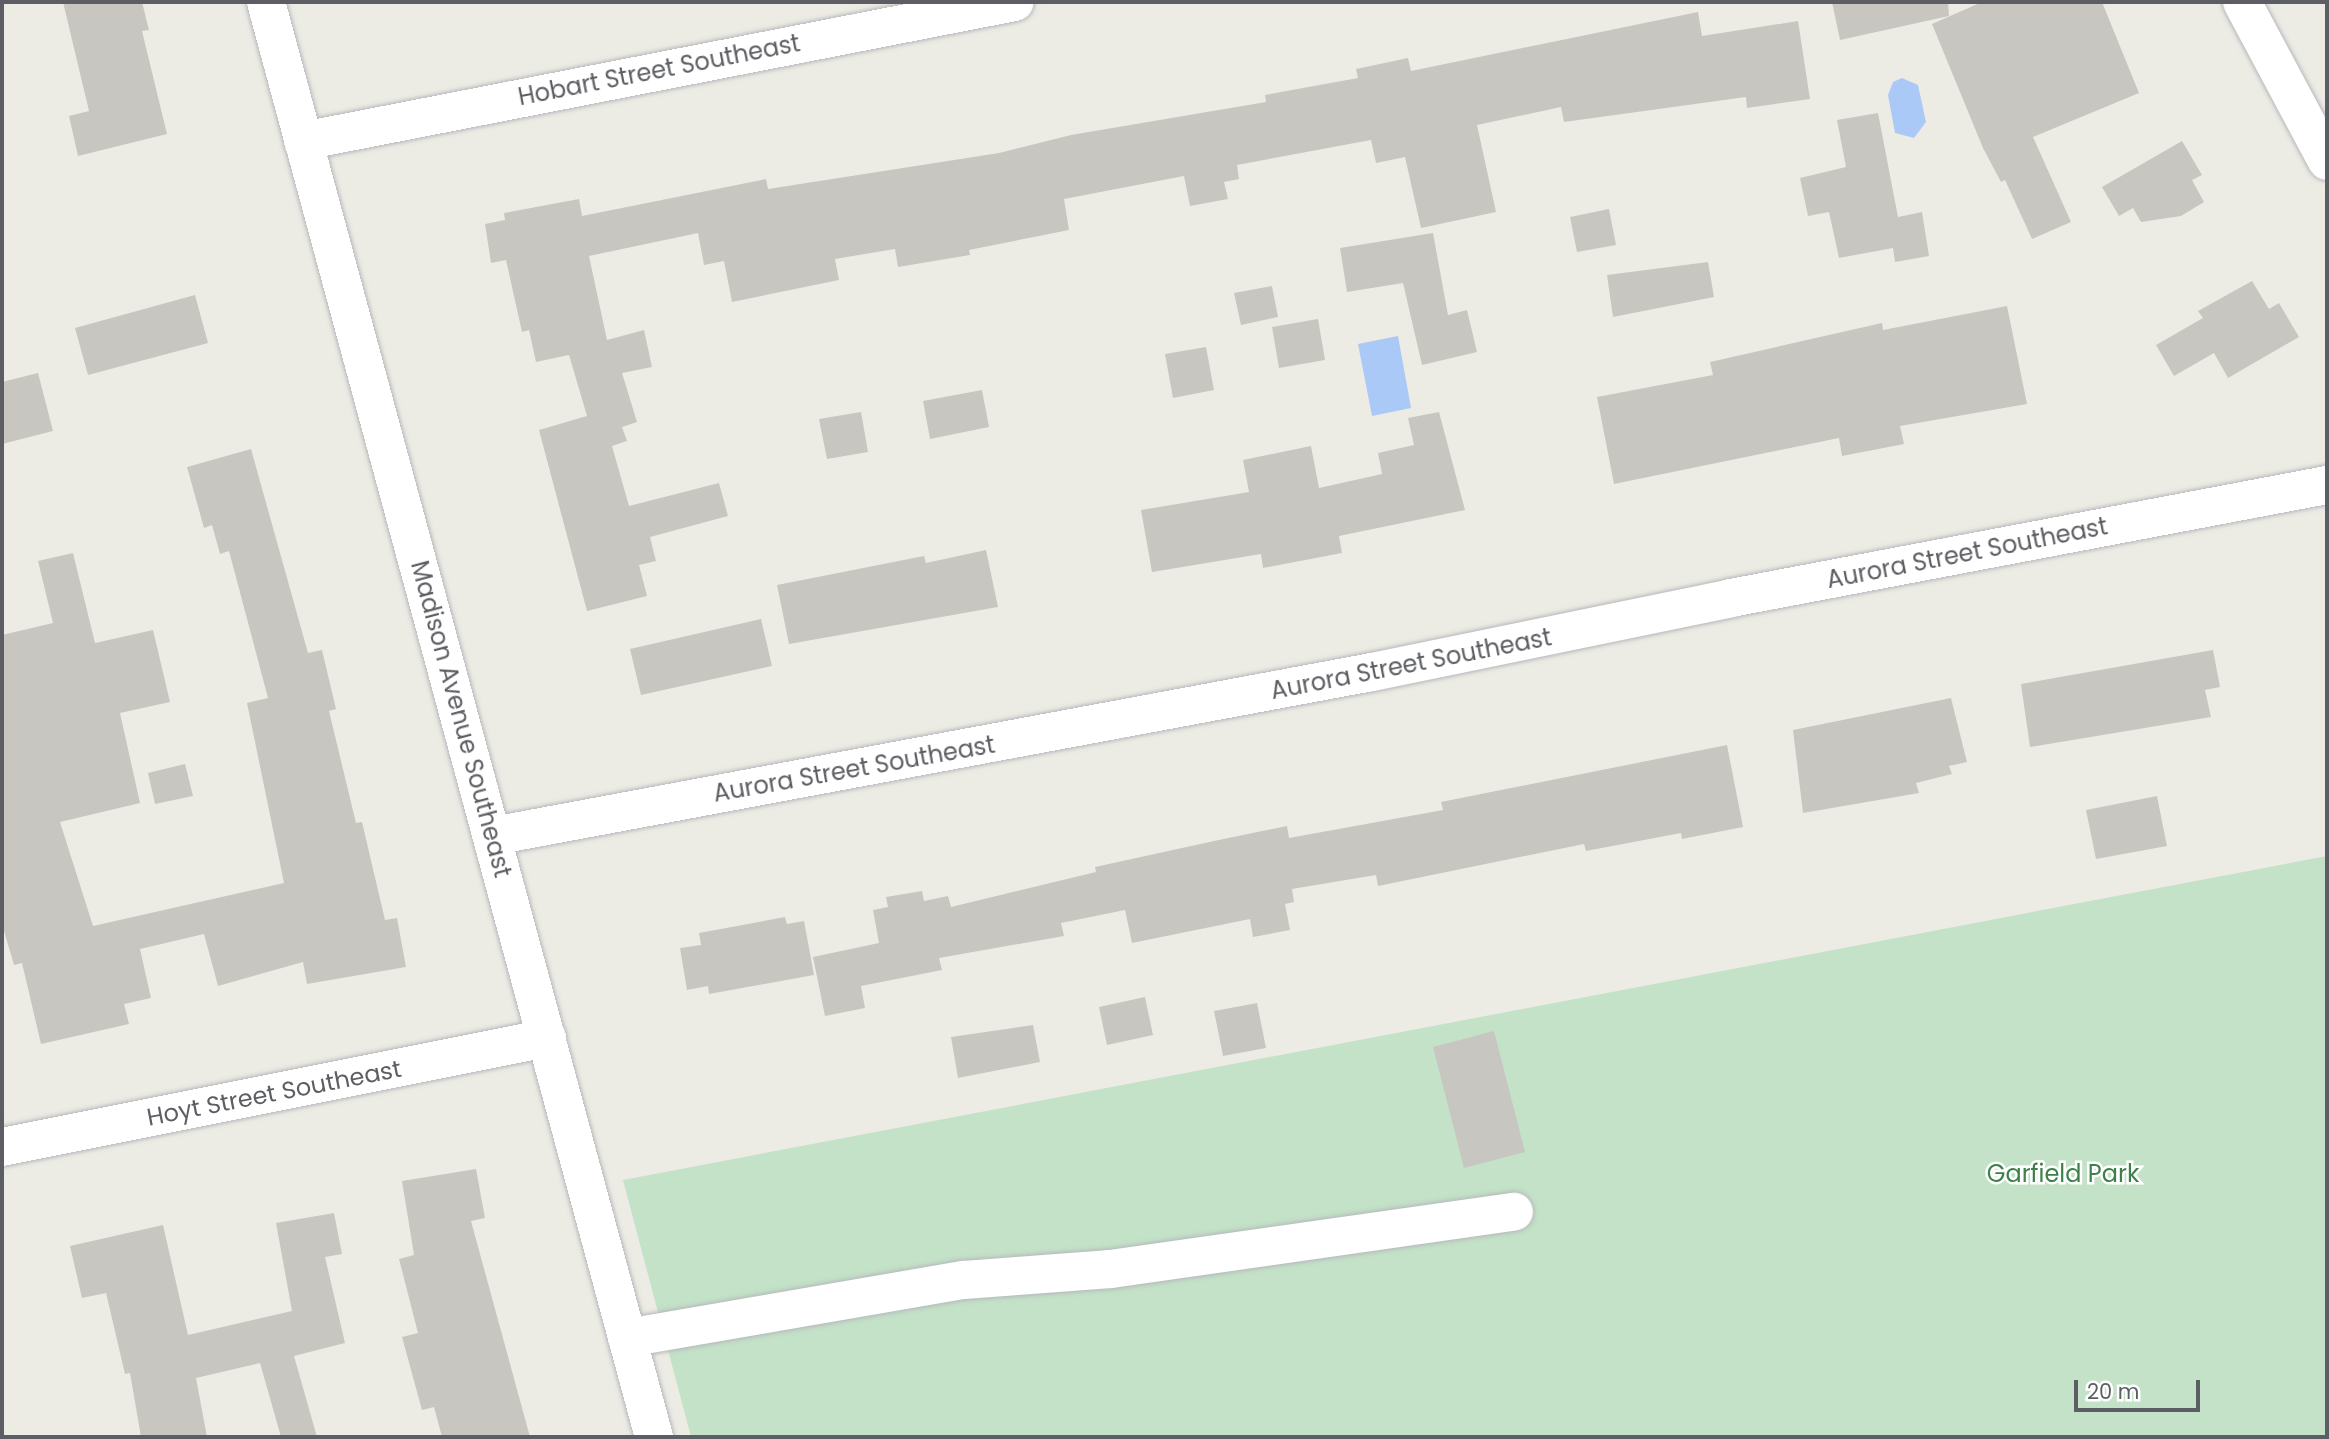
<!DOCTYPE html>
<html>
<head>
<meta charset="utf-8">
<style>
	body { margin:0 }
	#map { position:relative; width:2329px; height:1439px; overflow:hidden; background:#edece4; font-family:Poppins,sans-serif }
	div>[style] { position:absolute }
	.green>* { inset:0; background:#c3e2c7 }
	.water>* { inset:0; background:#aac9f6 }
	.building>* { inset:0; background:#c8c6c0 }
	.roads { filter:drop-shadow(0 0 2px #b6b8bc) drop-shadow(0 0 2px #b6b8bc) }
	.minor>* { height:38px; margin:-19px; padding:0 19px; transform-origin:19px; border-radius:19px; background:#fff }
	.tertiary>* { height:38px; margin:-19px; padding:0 19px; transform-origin:19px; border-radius:19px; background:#fff }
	span { translate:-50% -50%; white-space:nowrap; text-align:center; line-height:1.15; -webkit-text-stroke:5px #fff; paint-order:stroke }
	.street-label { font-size:24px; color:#5c5e63 }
	.park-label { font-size:24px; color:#3e804b }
	.frame { position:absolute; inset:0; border:4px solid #5c5e63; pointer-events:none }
	.scale { position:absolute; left:2074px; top:1380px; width:126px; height:32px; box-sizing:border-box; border:4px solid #5c5e63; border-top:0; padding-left:9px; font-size:21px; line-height:24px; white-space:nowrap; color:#5c5e63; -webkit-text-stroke:5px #fff; paint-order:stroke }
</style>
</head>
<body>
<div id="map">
	<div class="green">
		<div style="clip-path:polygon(2327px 856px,2327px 1437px,691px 1437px,623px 1180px)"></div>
	</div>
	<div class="water">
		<div style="clip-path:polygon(1902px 78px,1918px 85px,1926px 122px,1914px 138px,1895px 133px,1888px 95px,1893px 82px)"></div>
		<div style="clip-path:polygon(1398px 336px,1411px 408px,1372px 416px,1358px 344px)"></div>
	</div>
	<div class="building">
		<div style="clip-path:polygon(63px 2px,142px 2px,149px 30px,142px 31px,167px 134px,78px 156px,69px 116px,89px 111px)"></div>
		<div style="clip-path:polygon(1832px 2px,1948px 2px,1949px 16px,1840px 40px)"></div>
		<div style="clip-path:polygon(1982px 2px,2102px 2px,2139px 93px,2033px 137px,2071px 222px,2032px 239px,2005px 180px,2001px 182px,1983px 148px,1932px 24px)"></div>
		<div style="clip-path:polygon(1698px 12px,1702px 36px,1798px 21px,1810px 99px,1747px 108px,1746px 97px,1564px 122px,1561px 107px,1477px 125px,1496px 212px,1421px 228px,1405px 157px,1376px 163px,1371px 140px,1237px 165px,1239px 179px,1224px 182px,1228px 199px,1190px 206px,1184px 176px,1064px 199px,1069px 230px,969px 250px,970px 255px,898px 267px,895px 249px,835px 259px,839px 280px,732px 302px,724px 261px,704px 265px,698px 233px,589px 256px,607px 340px,644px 330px,652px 367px,622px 373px,637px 422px,622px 427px,627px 441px,612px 446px,629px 506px,719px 483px,728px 516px,650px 537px,656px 561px,639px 565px,647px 596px,587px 611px,539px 430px,587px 416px,569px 355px,536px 362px,529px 330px,522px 332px,506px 260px,491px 263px,485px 224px,505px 220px,504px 213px,579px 199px,582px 216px,766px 179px,768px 189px,999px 153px,1071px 135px,1266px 102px,1265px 95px,1358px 78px,1356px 69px,1408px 58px,1411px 71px)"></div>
		<div style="clip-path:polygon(1878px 113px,1898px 217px,1922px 212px,1929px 256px,1895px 262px,1893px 248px,1839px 258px,1829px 212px,1808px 216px,1800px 178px,1846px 167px,1837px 120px)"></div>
		<div style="clip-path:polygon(2182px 141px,2202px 175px,2192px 180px,2204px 202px,2181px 216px,2141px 222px,2133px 208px,2119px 216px,2102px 187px)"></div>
		<div style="clip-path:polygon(1609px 209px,1616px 245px,1577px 252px,1570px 217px)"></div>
		<div style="clip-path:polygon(1433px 233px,1448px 315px,1467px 310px,1477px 352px,1422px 365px,1403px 283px,1347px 292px,1340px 248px)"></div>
		<div style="clip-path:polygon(1708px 262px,1714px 297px,1613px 317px,1607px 275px)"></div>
		<div style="clip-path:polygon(2252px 281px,2269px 309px,2279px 303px,2299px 337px,2228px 378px,2214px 353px,2174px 376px,2156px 345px,2203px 318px,2198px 311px)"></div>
		<div style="clip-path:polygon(1272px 286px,1278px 317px,1241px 325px,1234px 293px)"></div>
		<div style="clip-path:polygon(195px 295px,208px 343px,88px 375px,75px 328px)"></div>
		<div style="clip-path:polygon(2007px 306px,2027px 404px,1900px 426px,1904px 444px,1842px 456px,1839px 438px,1614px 484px,1597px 397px,1713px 375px,1710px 362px,1882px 323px,1883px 330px)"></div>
		<div style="clip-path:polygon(1318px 319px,1325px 360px,1279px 368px,1272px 327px)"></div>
		<div style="clip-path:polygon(1206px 347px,1214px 390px,1173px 398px,1165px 354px)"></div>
		<div style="clip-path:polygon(38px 373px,53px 431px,2px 444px,2px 382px)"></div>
		<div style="clip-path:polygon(982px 390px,989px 427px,930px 439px,923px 401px)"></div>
		<div style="clip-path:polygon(861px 412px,868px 452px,827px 459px,819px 419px)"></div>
		<div style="clip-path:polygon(1439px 412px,1465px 510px,1339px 536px,1342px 553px,1263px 568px,1261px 554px,1152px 572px,1141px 510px,1249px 492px,1243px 460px,1311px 446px,1319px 488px,1382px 474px,1378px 453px,1414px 445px,1408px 418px)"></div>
		<div style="clip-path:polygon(251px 449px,308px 653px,322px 650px,336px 709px,329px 711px,356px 823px,362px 822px,385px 920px,397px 918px,406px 967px,307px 984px,303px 962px,218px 986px,204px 934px,140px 949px,151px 998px,124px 1004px,129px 1024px,41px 1044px,22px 963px,14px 965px,2px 924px,2px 635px,53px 623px,38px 561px,73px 553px,95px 643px,153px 630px,170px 702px,120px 713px,140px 803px,60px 822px,93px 926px,284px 883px,247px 703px,268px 698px,229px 551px,220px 554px,212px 525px,204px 528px,187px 467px)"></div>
		<div style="clip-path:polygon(986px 550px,998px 607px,789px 644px,777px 585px,924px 556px,926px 563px)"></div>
		<div style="clip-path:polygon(761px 619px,772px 666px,641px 695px,630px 649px)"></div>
		<div style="clip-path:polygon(2213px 650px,2220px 687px,2205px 690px,2211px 717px,2030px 747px,2021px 684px)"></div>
		<div style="clip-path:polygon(1951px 698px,1967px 762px,1949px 766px,1952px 774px,1916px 783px,1919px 793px,1803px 813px,1793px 730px)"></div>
		<div style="clip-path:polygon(1727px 745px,1743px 827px,1682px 839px,1681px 833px,1586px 851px,1584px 844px,1378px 886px,1376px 875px,1292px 889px,1294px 902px,1285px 904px,1290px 930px,1253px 937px,1250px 919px,1132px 943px,1125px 910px,1061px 923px,1064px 936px,939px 958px,942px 970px,861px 986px,865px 1008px,825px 1016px,813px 957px,879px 943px,873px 910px,888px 907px,886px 897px,922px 891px,924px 901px,948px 896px,951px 907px,1096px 872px,1095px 867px,1214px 841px,1287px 826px,1289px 838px,1443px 810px,1441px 802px)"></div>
		<div style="clip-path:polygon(185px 764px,193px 796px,155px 804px,148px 773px)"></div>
		<div style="clip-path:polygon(2157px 796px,2167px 846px,2096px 859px,2086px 810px)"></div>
		<div style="clip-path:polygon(785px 917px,787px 924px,804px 921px,814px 975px,709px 994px,708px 986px,687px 990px,680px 948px,701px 945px,699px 933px)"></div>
		<div style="clip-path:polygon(1145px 997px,1153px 1035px,1107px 1045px,1099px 1007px)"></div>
		<div style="clip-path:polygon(1257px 1003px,1266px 1048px,1223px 1056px,1214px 1011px)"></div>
		<div style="clip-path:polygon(1033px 1025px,1040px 1062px,958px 1078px,951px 1037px)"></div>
		<div style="clip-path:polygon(1494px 1031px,1525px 1152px,1464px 1168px,1433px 1047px)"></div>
		<div style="clip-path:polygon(476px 1169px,485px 1218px,471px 1221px,530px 1437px,442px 1437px,434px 1407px,422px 1410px,402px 1337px,418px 1333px,399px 1259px,414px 1255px,402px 1181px)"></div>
		<div style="clip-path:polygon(334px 1213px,342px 1254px,325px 1257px,345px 1343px,294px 1356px,317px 1437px,281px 1437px,260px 1363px,196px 1378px,207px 1437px,141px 1437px,130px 1373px,125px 1374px,106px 1293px,82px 1298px,70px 1246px,163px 1225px,188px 1335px,292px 1311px,276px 1223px)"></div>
	</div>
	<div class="roads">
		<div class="minor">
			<div style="left:2242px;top:2px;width:180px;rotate:61.9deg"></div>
			<div style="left:303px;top:141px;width:725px;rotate:-11.05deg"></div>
			<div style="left:493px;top:836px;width:894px;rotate:-10.57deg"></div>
			<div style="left:1372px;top:672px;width:367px;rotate:-11.6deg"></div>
			<div style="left:1731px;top:598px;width:607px;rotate:-10.74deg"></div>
			<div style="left:2px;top:1147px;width:556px;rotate:-11.31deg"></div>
			<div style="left:627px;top:1338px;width:342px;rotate:-9.8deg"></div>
			<div style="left:964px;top:1280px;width:147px;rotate:-4.3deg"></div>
			<div style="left:1111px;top:1269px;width:407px;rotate:-8.1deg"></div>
		</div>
		<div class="tertiary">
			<div style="left:266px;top:2px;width:1487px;rotate:74.87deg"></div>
		</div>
	</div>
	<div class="street-label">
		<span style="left:659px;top:70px;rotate:-11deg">Hobart Street Southeast</span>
		<span style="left:1967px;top:553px;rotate:-11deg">Aurora Street Southeast</span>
		<span style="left:1411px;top:664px;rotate:-11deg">Aurora Street Southeast</span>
		<span style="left:461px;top:719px;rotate:75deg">Madison Avenue Southeast</span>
		<span style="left:854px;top:769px;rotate:-10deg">Aurora Street Southeast</span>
		<span style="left:274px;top:1093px;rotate:-11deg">Hoyt Street Southeast</span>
	</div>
	<div class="park-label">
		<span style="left:2063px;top:1174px">Garfield Park</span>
	</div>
	<div class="frame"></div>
	<div class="scale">20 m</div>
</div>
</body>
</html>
